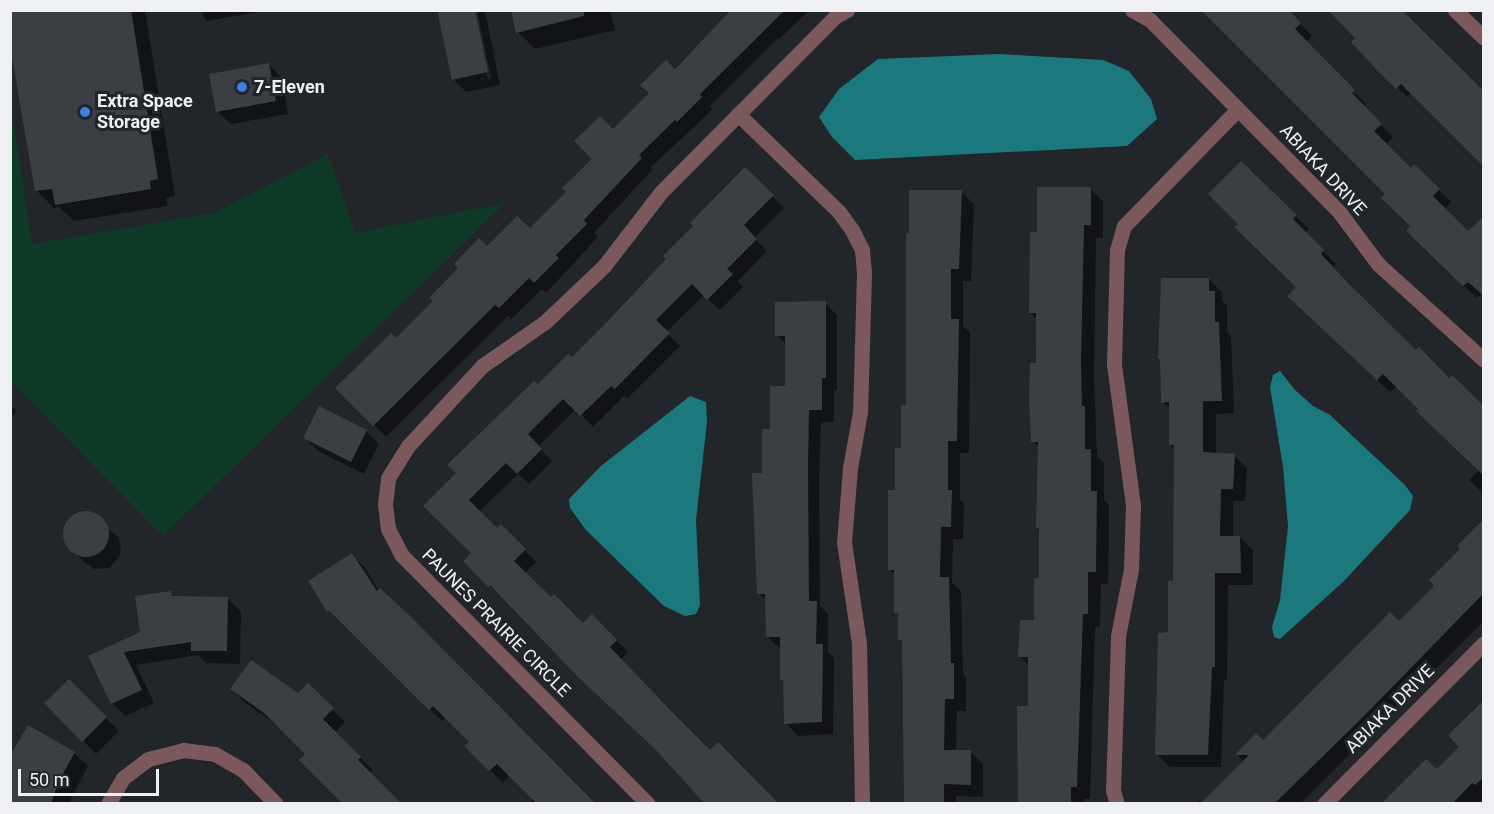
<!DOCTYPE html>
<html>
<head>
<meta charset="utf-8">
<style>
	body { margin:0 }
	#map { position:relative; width:1494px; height:814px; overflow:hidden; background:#22252a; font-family:Roboto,sans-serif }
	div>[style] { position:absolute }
	.green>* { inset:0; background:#103a28 }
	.water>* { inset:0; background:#1b797e }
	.shadow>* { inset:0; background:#0007 }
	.building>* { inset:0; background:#3b3e43 }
	.round { border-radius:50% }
	.minor>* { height:15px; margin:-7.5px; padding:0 7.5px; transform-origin:7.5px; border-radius:7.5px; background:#7b585b }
	.dots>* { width:16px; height:16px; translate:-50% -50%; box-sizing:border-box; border:3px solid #22252a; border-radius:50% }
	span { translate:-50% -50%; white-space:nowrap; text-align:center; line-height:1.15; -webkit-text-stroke:6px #22252a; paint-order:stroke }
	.poi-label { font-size:18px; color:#eef0f3; font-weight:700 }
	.left { translate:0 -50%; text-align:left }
	.street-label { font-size:18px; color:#eef0f3 }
	.frame { position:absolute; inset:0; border:12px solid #eef0f3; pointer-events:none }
	.scale { position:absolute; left:18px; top:769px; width:141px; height:27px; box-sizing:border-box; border:3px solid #eef0f3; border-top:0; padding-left:8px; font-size:18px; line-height:21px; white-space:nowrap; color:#eef0f3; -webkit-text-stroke:4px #22252a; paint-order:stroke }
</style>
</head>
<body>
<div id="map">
	<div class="green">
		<div style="clip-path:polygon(11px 104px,32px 244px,214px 213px,328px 154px,355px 233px,505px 203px,163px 536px,11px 382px)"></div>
	</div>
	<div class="water">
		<div style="clip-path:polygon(999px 54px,1103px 60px,1129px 71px,1151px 99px,1157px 119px,1127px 146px,855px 160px,832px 137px,819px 117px,839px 89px,878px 59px)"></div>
		<div style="clip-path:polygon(1280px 371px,1295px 390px,1313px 406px,1330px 415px,1405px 485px,1413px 496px,1410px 510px,1344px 581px,1280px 639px,1274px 637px,1272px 627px,1280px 600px,1288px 526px,1283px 467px,1270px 387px,1273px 375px)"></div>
		<div style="clip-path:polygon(690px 396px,706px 402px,707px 422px,696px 520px,700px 605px,696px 614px,685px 616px,664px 606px,586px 530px,570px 508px,569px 499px,601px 466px)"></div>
	</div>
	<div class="shadow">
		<div style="clip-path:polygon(10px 10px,145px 10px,175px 196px,166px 198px,168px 206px,74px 221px,59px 207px,54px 208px,36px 190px)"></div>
		<div style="clip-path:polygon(201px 10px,270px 10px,206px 21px)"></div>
		<div style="clip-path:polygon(434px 10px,474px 10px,488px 79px,491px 79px,477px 10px,485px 10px,500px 85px,466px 92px,453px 79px,440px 17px)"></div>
		<div style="clip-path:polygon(513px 10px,610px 10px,615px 30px,535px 49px,518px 32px)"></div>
		<div style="clip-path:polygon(733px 10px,810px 10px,779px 39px,778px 38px,710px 106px,713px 109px,650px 168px,652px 170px,594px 233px,598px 237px,546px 293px,542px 289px,511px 319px,508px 316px,386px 437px,337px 388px,396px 340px,487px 248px,530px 231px,568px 192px,613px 131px)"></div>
		<div style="clip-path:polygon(1204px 10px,1287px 10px,1312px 36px,1306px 43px,1366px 104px,1363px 107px,1393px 137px,1386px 145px,1411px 170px,1415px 166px,1451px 202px,1445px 209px,1482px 293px,1477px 298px,1447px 270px,1387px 194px)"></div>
		<div style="clip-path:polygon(1353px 42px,1412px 92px,1407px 97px)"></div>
		<div style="clip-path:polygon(269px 65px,282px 78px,288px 114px,231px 124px,217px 111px)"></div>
		<div style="clip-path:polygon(1241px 163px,1309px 229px,1305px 233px,1336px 264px,1333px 267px,1391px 328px,1449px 380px,1484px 405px,1484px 494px,1469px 480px,1479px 470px,1397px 386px,1390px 392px,1302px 308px,1298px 287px,1240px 224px)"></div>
		<div style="clip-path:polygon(745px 169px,784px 208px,754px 238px,767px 251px,738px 281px,743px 287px,720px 310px,704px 295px,666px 332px,680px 346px,627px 399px,624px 396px,593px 427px,576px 409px,538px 447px,552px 461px,529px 484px,518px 474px,479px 512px,497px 530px,501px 526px,536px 562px,525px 573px,551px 599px,583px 625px,592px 616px,628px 652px,620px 660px,661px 754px,465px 561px,473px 553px,425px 506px,538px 386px,572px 360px,668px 259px)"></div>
		<div style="clip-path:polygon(1090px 188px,1103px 202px,1103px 238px,1096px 238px,1094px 377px,1097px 457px,1104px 463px,1104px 500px,1109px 506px,1109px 542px,1108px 584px,1101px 584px,1100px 627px,1095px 627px,1090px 799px,1084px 799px,1084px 804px,1019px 804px,1030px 707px,1030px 667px,1020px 657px,1035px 622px,1040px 579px,1041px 532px,1037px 528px,1039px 448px,1033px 441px,1037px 319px,1030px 312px,1038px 234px)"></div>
		<div style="clip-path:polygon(961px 191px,974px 204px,971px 281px,963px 281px,963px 326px,970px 333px,969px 453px,960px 453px,960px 500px,964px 504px,963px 539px,953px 539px,952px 583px,961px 591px,963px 673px,966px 677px,966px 711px,957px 711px,956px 751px,970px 751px,983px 764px,983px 797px,956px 796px,956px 804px,905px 804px,903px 643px,900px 639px,900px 616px,895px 612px,896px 576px,889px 569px,896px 492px,907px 407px)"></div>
		<div style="clip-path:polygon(1209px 279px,1222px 292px,1222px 300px,1227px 306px,1227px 332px,1231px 336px,1234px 413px,1216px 414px,1216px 454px,1234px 455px,1247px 468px,1245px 501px,1233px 501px,1233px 538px,1240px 537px,1253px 550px,1253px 585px,1228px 585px,1227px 679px,1224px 680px,1221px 767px,1170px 767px,1157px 754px,1175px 582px,1176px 450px,1171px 445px,1171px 410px,1163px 402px)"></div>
		<div style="clip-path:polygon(825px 303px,837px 315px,837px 390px,834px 390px,834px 422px,821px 422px,819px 479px,820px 606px,828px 614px,828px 652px,834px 658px,833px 734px,798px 736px,786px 723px,781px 649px,767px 637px,767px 601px,758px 593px,764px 475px,771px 431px,787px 388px,787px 345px,777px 335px)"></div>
		<div style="clip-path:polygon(10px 404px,17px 411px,10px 418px)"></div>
		<div style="clip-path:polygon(366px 431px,379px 444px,364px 474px,318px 451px,305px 438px)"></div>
		<div style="clip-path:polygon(90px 513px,119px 538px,121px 550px,119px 557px,109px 568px,94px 569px,82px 560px,65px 540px,66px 525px,76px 514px)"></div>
		<div style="clip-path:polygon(1484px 521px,1484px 621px,1300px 804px,1196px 804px,1199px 800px,1202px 803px,1244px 762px,1237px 755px,1263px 742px,1399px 623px,1436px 586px)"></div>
		<div style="clip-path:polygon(352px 555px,365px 567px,379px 591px,594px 804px,528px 804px,534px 798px,511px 775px,503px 783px,467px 746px,471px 742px,446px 718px,442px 721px,328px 611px)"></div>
		<div style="clip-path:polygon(170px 592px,176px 598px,228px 599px,241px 612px,240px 664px,206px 663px,198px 655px,136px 665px,154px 703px,125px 716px,112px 703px,90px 657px,142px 633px)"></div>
		<div style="clip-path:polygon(69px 681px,119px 731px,96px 754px,46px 703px)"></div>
		<div style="clip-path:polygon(308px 685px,345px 722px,335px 732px,373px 770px,370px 773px,307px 754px,279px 726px,244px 702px,232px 689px,298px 695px)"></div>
		<div style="clip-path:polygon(1484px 703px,1484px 798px,1478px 804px,1383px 804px,1437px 772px,1462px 747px)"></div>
		<div style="clip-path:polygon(74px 753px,88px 766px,68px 804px,10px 804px)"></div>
	</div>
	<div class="building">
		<div style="clip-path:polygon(10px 10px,131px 10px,158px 179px,150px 181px,151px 189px,55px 205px,52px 189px,35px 191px,10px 46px)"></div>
		<div style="clip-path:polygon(437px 10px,475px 10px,488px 72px,452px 80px)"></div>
		<div style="clip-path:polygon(511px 10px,584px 10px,584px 16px,516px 33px)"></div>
		<div style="clip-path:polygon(731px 10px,785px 10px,700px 94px,702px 97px,677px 122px,675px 120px,639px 155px,642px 158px,584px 220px,587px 224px,556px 255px,559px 258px,534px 283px,529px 278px,499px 308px,495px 305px,373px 426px,335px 388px,391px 333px,396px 338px,433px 301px,429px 298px,458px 268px,454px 264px,479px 238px,487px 246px,517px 216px,530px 228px,566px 192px,562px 188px,592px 159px,574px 141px,600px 116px,613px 129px,649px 93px,640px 85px,666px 60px,675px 69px)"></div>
		<div style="clip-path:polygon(1201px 10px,1289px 10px,1301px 23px,1295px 29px,1355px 90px,1352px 93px,1382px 124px,1374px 131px,1411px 168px,1414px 164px,1440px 189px,1433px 196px,1468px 231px,1484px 216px,1484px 296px,1468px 282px,1463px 286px,1406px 231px,1410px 226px,1381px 198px,1385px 194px)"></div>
		<div style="clip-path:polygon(1328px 10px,1402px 10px,1484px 91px,1484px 167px,1401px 84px,1396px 89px,1376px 69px,1351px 42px,1355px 38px)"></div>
		<div style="clip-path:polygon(269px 63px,276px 101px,216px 112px,209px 74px)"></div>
		<div style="clip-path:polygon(1241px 161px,1297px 215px,1293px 219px,1324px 250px,1321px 254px,1350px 285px,1416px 350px,1419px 347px,1449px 378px,1452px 375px,1484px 406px,1484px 476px,1416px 411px,1418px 409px,1383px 374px,1377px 380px,1287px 296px,1296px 287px,1234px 227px,1238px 224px,1208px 194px)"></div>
		<div style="clip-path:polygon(745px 167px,774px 195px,744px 225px,757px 239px,727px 269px,733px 274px,707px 300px,692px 284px,656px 320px,670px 333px,615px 389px,611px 386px,580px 416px,563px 399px,528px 434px,542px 449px,517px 474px,506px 463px,469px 500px,497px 528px,501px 524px,526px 549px,514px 561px,551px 597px,554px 594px,583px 623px,592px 614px,617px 640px,610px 647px,676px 716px,710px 750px,718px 742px,779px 804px,705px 804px,654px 748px,579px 678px,490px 585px,488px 587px,463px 561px,471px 553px,423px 506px,456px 473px,447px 465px,534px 381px,538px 384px,568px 354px,572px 357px,607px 322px,666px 259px,663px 256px,693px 226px,690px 223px)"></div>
		<div style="clip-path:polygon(1037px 187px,1091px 187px,1091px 225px,1084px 225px,1081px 362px,1082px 406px,1085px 406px,1085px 449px,1091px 449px,1091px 491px,1097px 491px,1096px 572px,1088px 572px,1088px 614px,1083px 614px,1077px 787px,1071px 787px,1071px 804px,1018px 804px,1017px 706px,1028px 706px,1028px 657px,1018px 657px,1020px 620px,1034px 620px,1034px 578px,1039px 578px,1039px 528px,1036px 528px,1038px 442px,1031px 442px,1029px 399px,1030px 363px,1036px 363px,1036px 313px,1029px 313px,1030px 232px,1037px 232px)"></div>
		<div style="clip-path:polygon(909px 190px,962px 190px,959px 269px,951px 269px,951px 319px,959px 319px,957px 441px,948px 441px,948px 490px,952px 490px,951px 527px,941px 527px,940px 577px,949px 577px,951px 663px,954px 663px,954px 699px,945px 699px,944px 750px,971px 750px,971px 785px,944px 784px,944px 804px,904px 804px,902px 640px,898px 640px,898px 613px,894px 613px,894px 570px,888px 570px,888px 490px,895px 490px,895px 448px,901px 448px,901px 405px,906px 405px,906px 233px,909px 233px)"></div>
		<div style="clip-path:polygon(1161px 278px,1209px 278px,1209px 291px,1215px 291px,1215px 322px,1219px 322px,1222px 401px,1203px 401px,1203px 452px,1235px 454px,1233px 489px,1221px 489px,1220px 536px,1240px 536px,1241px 573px,1215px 573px,1215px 667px,1212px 667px,1208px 755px,1155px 755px,1158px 633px,1168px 632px,1168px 581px,1173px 581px,1174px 445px,1169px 445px,1169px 402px,1161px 403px,1160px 359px,1158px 359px)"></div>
		<div style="clip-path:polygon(826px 301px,826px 378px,822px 378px,822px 410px,809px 410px,808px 466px,809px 601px,817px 601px,816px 644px,823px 644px,822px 722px,784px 724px,783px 680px,780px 680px,780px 637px,766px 637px,765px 594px,757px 594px,752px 473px,762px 473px,762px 429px,770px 429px,770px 386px,785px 386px,785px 336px,775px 336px,775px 302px)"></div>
		<div style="clip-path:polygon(319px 406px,367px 430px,351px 462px,303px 438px)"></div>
		<div class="round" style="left:63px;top:511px;width:46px;height:46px"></div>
		<div style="clip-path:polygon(1484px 519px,1484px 593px,1362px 718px,1274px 804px,1200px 804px,1249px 755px,1235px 755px,1256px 733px,1263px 740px,1390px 612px,1399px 621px,1434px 586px,1429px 580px,1460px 549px,1457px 546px)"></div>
		<div style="clip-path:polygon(352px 553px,377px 591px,380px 588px,411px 617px,596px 804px,537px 804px,497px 764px,489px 771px,464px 746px,469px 742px,433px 706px,429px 710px,329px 611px,327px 612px,308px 581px)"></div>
		<div style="clip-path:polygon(171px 591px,172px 596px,228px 597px,227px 651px,191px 651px,191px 642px,124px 652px,142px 690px,111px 704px,88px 656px,140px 632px,135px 596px)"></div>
		<div style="clip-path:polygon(251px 660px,298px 693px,308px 683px,334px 708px,323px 719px,361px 757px,358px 760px,402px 804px,343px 804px,299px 760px,305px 754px,264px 713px,230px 689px)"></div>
		<div style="clip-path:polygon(69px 679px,107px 717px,82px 742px,44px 703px)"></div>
		<div style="clip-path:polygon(1484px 700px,1484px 777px,1475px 785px,1472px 783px,1452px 804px,1381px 804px,1426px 759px,1437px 769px,1459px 747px,1448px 735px)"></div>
		<div style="clip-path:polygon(28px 725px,75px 752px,58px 783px,51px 804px,10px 804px,10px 756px)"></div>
	</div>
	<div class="minor">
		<div style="left:1132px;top:10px;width:21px;rotate:29deg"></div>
		<div style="left:1150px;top:20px;width:271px;rotate:45.4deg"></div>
		<div style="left:1340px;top:213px;width:64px;rotate:53.3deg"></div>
		<div style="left:1378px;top:264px;width:143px;rotate:42.2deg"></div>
		<div style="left:1455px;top:10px;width:40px;rotate:44deg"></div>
		<div style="left:738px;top:114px;width:141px;rotate:44.1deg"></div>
		<div style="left:839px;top:212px;width:22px;rotate:54deg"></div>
		<div style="left:852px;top:230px;width:22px;rotate:63deg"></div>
		<div style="left:862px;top:250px;width:23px;rotate:85deg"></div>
		<div style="left:864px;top:273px;width:139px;rotate:91.6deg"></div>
		<div style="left:860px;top:412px;width:57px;rotate:100.1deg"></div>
		<div style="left:850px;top:468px;width:74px;rotate:94.6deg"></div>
		<div style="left:844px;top:542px;width:103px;rotate:81.6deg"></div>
		<div style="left:859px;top:644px;width:160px;rotate:88.9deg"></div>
		<div style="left:108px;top:804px;width:30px;rotate:-60deg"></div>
		<div style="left:123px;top:778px;width:31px;rotate:-37deg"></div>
		<div style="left:148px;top:759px;width:36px;rotate:-14deg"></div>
		<div style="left:183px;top:750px;width:32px;rotate:7deg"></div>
		<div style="left:215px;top:754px;width:32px;rotate:30deg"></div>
		<div style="left:243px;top:770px;width:47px;rotate:45.9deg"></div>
		<div style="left:648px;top:804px;width:351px;rotate:-134.7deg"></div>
		<div style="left:401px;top:554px;width:28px;rotate:-117deg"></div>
		<div style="left:388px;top:529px;width:25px;rotate:-97deg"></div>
		<div style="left:385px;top:504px;width:26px;rotate:-83deg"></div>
		<div style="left:388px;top:478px;width:38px;rotate:-58deg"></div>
		<div style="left:408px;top:446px;width:109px;rotate:-47.2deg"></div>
		<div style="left:482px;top:366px;width:77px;rotate:-34.9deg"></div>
		<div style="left:545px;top:322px;width:81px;rotate:-43.5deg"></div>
		<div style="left:604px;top:266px;width:93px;rotate:-52.4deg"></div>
		<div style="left:661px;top:192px;width:248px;rotate:-45.2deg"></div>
		<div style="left:836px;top:16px;width:13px;rotate:-29deg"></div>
		<div style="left:1117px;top:804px;width:15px;rotate:-106deg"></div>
		<div style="left:1113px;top:790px;width:154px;rotate:-88.1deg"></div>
		<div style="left:1118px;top:636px;width:68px;rotate:-79deg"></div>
		<div style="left:1131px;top:569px;width:64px;rotate:-88.2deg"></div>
		<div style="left:1133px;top:505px;width:142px;rotate:-97.7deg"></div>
		<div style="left:1114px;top:364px;width:114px;rotate:-88.5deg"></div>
		<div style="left:1117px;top:250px;width:25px;rotate:-74deg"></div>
		<div style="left:1124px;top:226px;width:163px;rotate:-45.7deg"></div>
		<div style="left:1324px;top:804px;width:227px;rotate:-45.2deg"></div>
	</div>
	<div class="dots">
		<div style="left:242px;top:87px;background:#3f7fe0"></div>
		<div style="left:85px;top:112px;background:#3f7fe0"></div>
	</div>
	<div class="poi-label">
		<span class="left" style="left:254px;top:87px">7-Eleven</span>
		<span class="left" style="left:97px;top:112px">Extra Space<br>Storage</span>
	</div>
	<div class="street-label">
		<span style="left:1323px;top:170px;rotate:47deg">ABIAKA DRIVE</span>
		<span style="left:496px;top:623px;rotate:45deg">PAUNES PRAIRIE CIRCLE</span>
		<span style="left:1390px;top:709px;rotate:-45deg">ABIAKA DRIVE</span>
	</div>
	<div class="frame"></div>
	<div class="scale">50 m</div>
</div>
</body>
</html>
